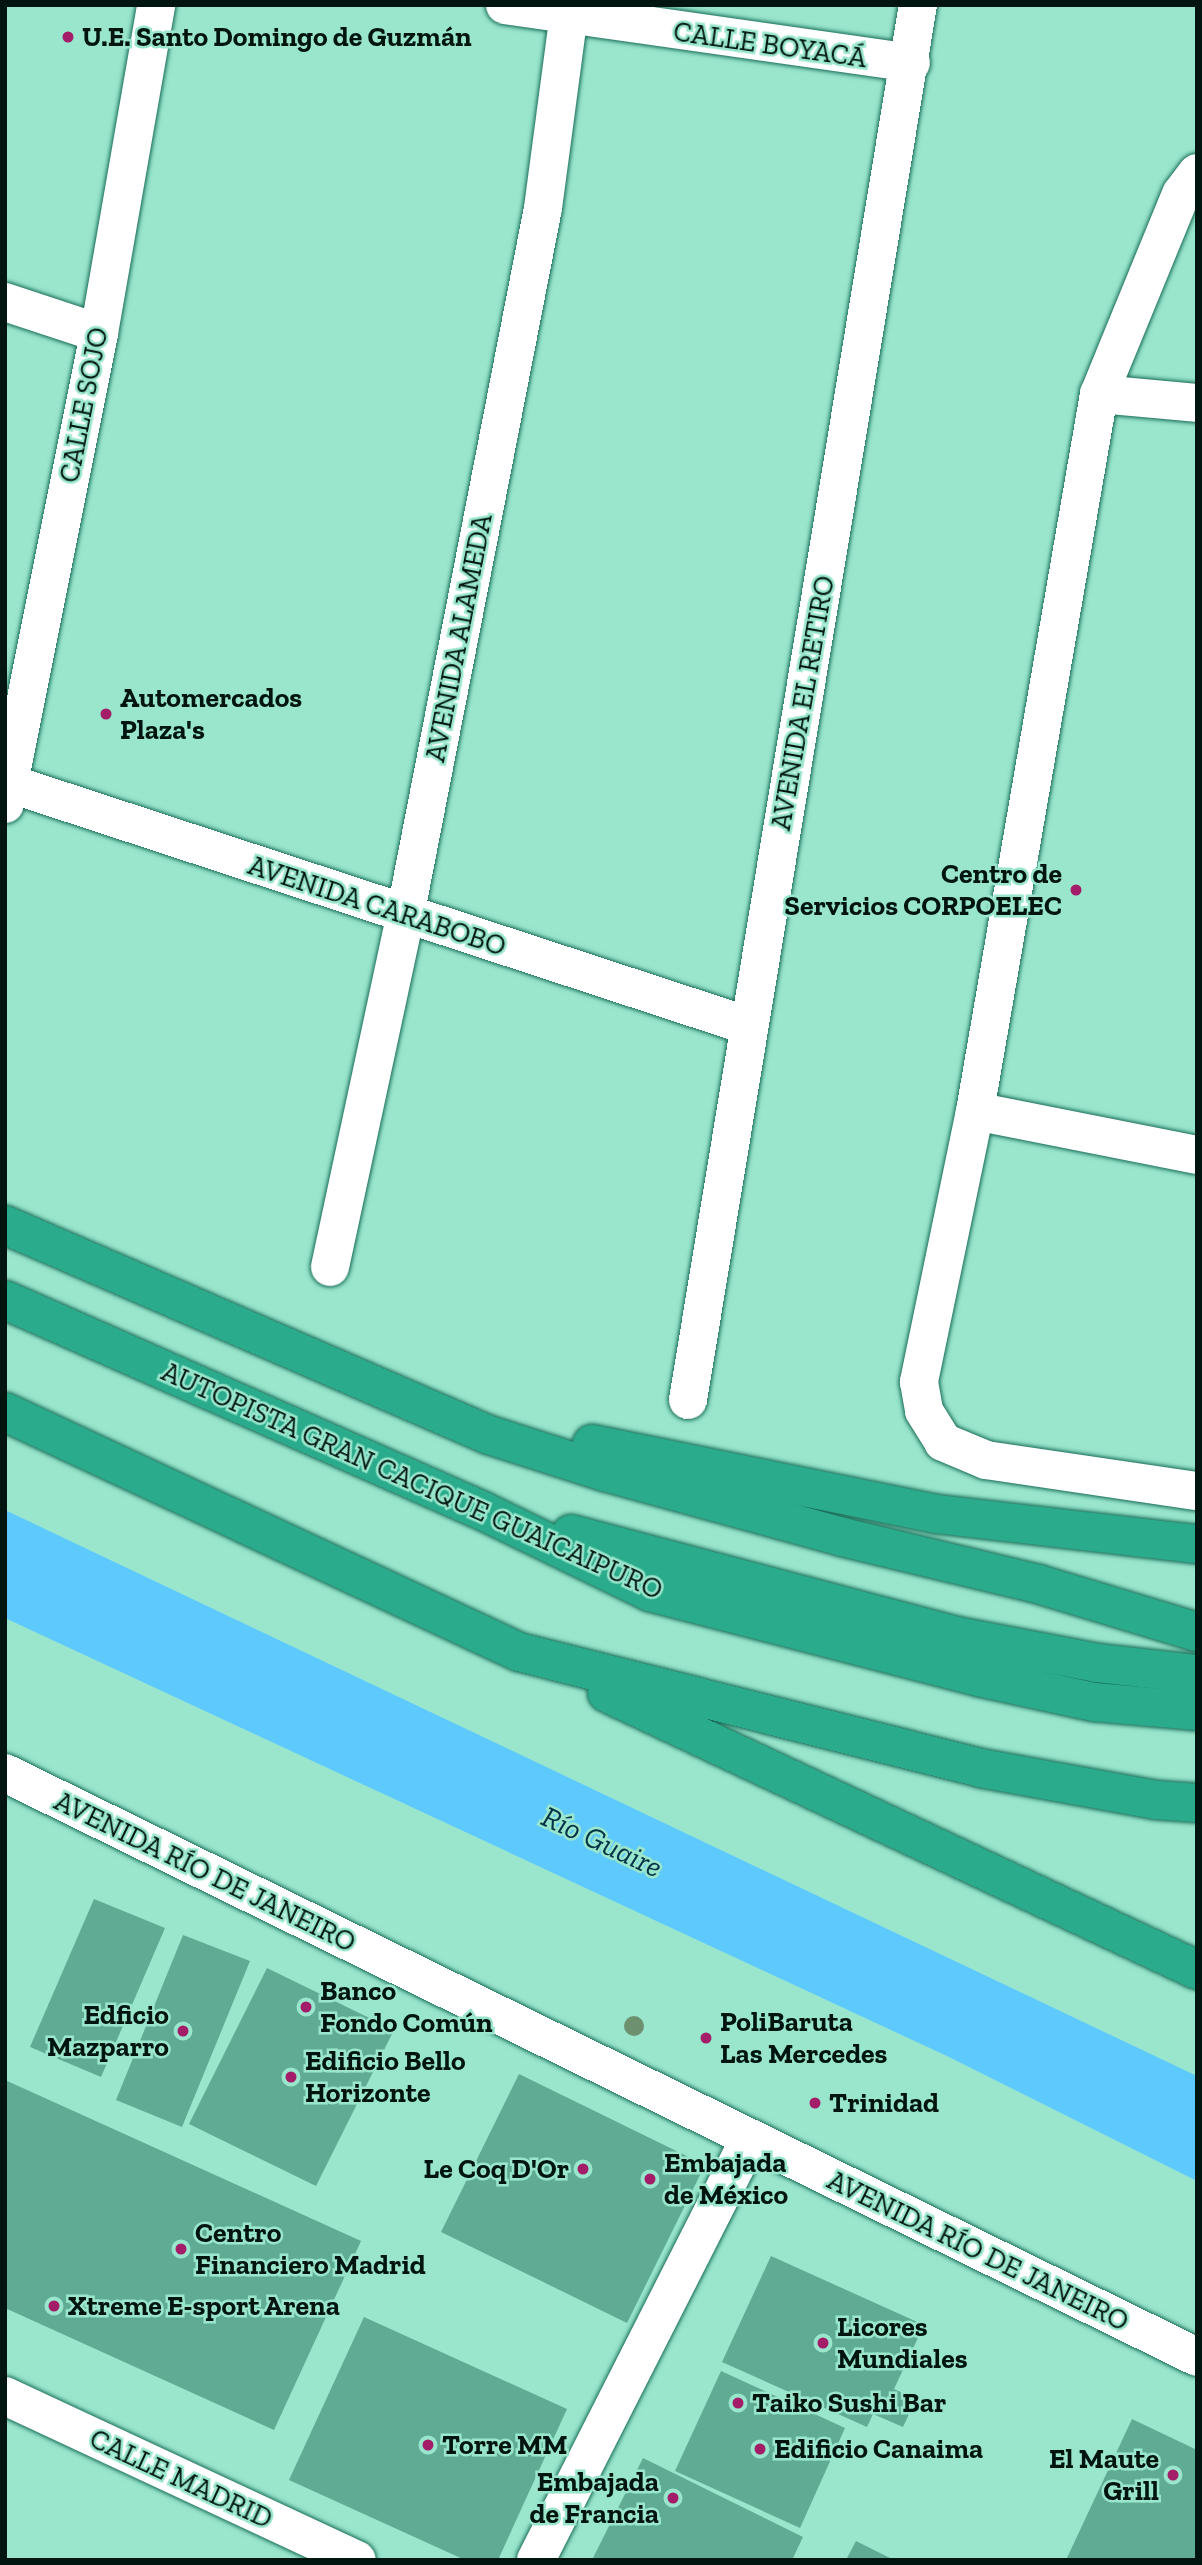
<!DOCTYPE html>
<html>
<head>
<meta charset="utf-8">
<style>
	body { margin:0 }
	#map { position:relative; width:1202px; height:2565px; overflow:hidden; background:#99e6cd; font-family:"Zilla Slab",serif }
	div>[style] { position:absolute }
	.water>* { inset:0; background:#5ec9fc }
	.building>* { inset:0; background:#5fab94 }
	.roads { filter:drop-shadow(0 0 2px #196d58) drop-shadow(0 0 2px #196d58) }
	.minor>* { height:38px; margin:-19px; padding:0 19px; transform-origin:19px; border-radius:19px; background:#fff }
	.highway>* { height:38px; margin:-19px; padding:0 19px; transform-origin:19px; border-radius:19px; background:#2aab8b }
	.trees>* { width:20px; height:20px; margin:-10px; border-radius:50%; background:#6d916f }
	.dots>* { width:19px; height:19px; translate:-50% -50%; box-sizing:border-box; border:4px solid #99e6cd; border-radius:50% }
	span { translate:-50% -50%; white-space:nowrap; text-align:center; line-height:1.15; -webkit-text-stroke:5px #99e6cd; paint-order:stroke }
	.poi-label { font-size:28px; color:#00150f; font-weight:700 }
	.left { translate:0 -50%; text-align:left }
	.right { translate:-100% -50%; text-align:right }
	.street-label { font-size:28px; color:#00150f }
	.water-label { font-size:30px; color:#003246; font-style:italic }
	.frame { position:absolute; inset:0; border:7px solid #00150f; pointer-events:none }
</style>
</head>
<body>
<div id="map">
	<div class="water">
		<div style="clip-path:polygon(5px 1510px,1197px 2076px,1197px 2181px,949px 2057px,5px 1618px)"></div>
	</div>
	<div class="building">
		<div style="clip-path:polygon(94px 1899px,165px 1928px,101px 2077px,30px 2047px)"></div>
		<div style="clip-path:polygon(183px 1935px,250px 1961px,182px 2127px,116px 2100px)"></div>
		<div style="clip-path:polygon(267px 1968px,394px 2030px,316px 2186px,189px 2124px)"></div>
		<div style="clip-path:polygon(519px 2074px,705px 2165px,627px 2323px,441px 2232px)"></div>
		<div style="clip-path:polygon(5px 2080px,361px 2241px,274px 2430px,5px 2308px)"></div>
		<div style="clip-path:polygon(771px 2256px,924px 2325px,894px 2389px,916px 2399px,903px 2427px,873px 2414px,867px 2427px,722px 2362px)"></div>
		<div style="clip-path:polygon(364px 2317px,567px 2409px,498px 2560px,465px 2560px,289px 2480px)"></div>
		<div style="clip-path:polygon(721px 2371px,845px 2428px,800px 2528px,675px 2471px)"></div>
		<div style="clip-path:polygon(1132px 2419px,1197px 2450px,1197px 2560px,1066px 2560px)"></div>
		<div style="clip-path:polygon(643px 2458px,803px 2537px,792px 2560px,592px 2560px)"></div>
		<div style="clip-path:polygon(856px 2541px,894px 2560px,846px 2560px)"></div>
	</div>
	<div class="roads">
		<div class="minor">
			<div style="left:505px;top:5px;width:410px;rotate:8.1deg"></div>
			<div style="left:1197px;top:173px;width:26px;rotate:127deg"></div>
			<div style="left:1181px;top:194px;width:216px;rotate:112.3deg"></div>
			<div style="left:1099px;top:394px;width:728px;rotate:99.81deg"></div>
			<div style="left:975px;top:1111px;width:277px;rotate:101.7deg"></div>
			<div style="left:919px;top:1382px;width:29px;rotate:80deg"></div>
			<div style="left:924px;top:1411px;width:36px;rotate:58deg"></div>
			<div style="left:943px;top:1442px;width:47px;rotate:22.7deg"></div>
			<div style="left:986px;top:1460px;width:213px;rotate:8.4deg"></div>
			<div style="left:5px;top:302px;width:99px;rotate:18.3deg"></div>
			<div style="left:1099px;top:394px;width:98px;rotate:5.2deg"></div>
			<div style="left:5px;top:782px;width:783px;rotate:18.16deg"></div>
			<div style="left:5px;top:804px;width:480px;rotate:-78.7deg"></div>
			<div style="left:99px;top:333px;width:333px;rotate:-80.1deg"></div>
			<div style="left:975px;top:1111px;width:226px;rotate:11.2deg"></div>
			<div style="left:330px;top:1267px;width:359px;rotate:-77.9deg"></div>
			<div style="left:405px;top:916px;width:721px;rotate:-78.97deg"></div>
			<div style="left:543px;top:208px;width:205px;rotate:-82.4deg"></div>
			<div style="left:688px;top:1400px;width:1414px;rotate:-80.64deg"></div>
			<div style="left:5px;top:1773px;width:1327px;rotate:26.1deg"></div>
			<div style="left:5px;top:2396px;width:388px;rotate:25deg"></div>
			<div style="left:536px;top:2560px;width:470px;rotate:-63.1deg"></div>
		</div>
		<div class="highway">
			<div style="left:5px;top:1225px;width:528px;rotate:23.46deg"></div>
			<div style="left:489px;top:1435px;width:122px;rotate:17.7deg"></div>
			<div style="left:605px;top:1472px;width:246px;rotate:15.3deg"></div>
			<div style="left:842px;top:1537px;width:202px;rotate:13.5deg"></div>
			<div style="left:1038px;top:1584px;width:166px;rotate:16.8deg"></div>
			<div style="left:5px;top:1300px;width:522px;rotate:23.82deg"></div>
			<div style="left:483px;top:1511px;width:186px;rotate:25.9deg"></div>
			<div style="left:650px;top:1592px;width:339px;rotate:14.5deg"></div>
			<div style="left:978px;top:1677px;width:119px;rotate:12.2deg"></div>
			<div style="left:1094px;top:1702px;width:103px;rotate:5deg"></div>
			<div style="left:5px;top:1412px;width:567px;rotate:25.03deg"></div>
			<div style="left:519px;top:1652px;width:475px;rotate:14.1deg"></div>
			<div style="left:980px;top:1768px;width:179px;rotate:10.3deg"></div>
			<div style="left:1156px;top:1800px;width:41px;rotate:4.2deg"></div>
			<div style="left:592px;top:1444px;width:352px;rotate:11.5deg"></div>
			<div style="left:937px;top:1514px;width:262px;rotate:6.6deg"></div>
			<div style="left:571px;top:1534px;width:398px;rotate:14.8deg"></div>
			<div style="left:956px;top:1636px;width:144px;rotate:10.8deg"></div>
			<div style="left:1097px;top:1663px;width:101px;rotate:6.3deg"></div>
			<div style="left:607px;top:1693px;width:652px;rotate:25.15deg"></div>
		</div>
	</div>
	<div class="trees">
		<div style="left:634px;top:2026px"></div>
	</div>
	<div class="dots">
		<div style="left:68px;top:37px;background:#a31d69"></div>
		<div style="left:106px;top:714px;background:#a31d69"></div>
		<div style="left:1076px;top:890px;background:#a31d69"></div>
		<div style="left:306px;top:2007px;background:#a31d69"></div>
		<div style="left:183px;top:2031px;background:#a31d69"></div>
		<div style="left:706px;top:2038px;background:#a31d69"></div>
		<div style="left:291px;top:2077px;background:#a31d69"></div>
		<div style="left:815px;top:2103px;background:#a31d69"></div>
		<div style="left:583px;top:2169px;background:#a31d69"></div>
		<div style="left:650px;top:2179px;background:#a31d69"></div>
		<div style="left:181px;top:2249px;background:#a31d69"></div>
		<div style="left:54px;top:2306px;background:#a31d69"></div>
		<div style="left:823px;top:2343px;background:#a31d69"></div>
		<div style="left:738px;top:2403px;background:#a31d69"></div>
		<div style="left:428px;top:2445px;background:#a31d69"></div>
		<div style="left:760px;top:2449px;background:#a31d69"></div>
		<div style="left:1173px;top:2475px;background:#a31d69"></div>
		<div style="left:673px;top:2498px;background:#a31d69"></div>
	</div>
	<div class="poi-label">
		<span class="left" style="left:82px;top:37px">U.E. Santo Domingo de Guzmán</span>
		<span class="left" style="left:120px;top:714px">Automercados<br>Plaza's</span>
		<span class="right" style="left:1062px;top:890px">Centro de<br>Servicios CORPOELEC</span>
		<span class="left" style="left:320px;top:2007px">Banco<br>Fondo Común</span>
		<span class="right" style="left:169px;top:2031px">Edficio<br>Mazparro</span>
		<span class="left" style="left:720px;top:2038px">PoliBaruta<br>Las Mercedes</span>
		<span class="left" style="left:305px;top:2077px">Edificio Bello<br>Horizonte</span>
		<span class="left" style="left:829px;top:2103px">Trinidad</span>
		<span class="left" style="left:664px;top:2179px">Embajada<br>de México</span>
		<span class="right" style="left:569px;top:2169px">Le Coq D'Or</span>
		<span class="left" style="left:195px;top:2249px">Centro<br>Financiero Madrid</span>
		<span class="left" style="left:68px;top:2306px">Xtreme E-sport Arena</span>
		<span class="left" style="left:837px;top:2343px">Licores<br>Mundiales</span>
		<span class="left" style="left:752px;top:2403px">Taiko Sushi Bar</span>
		<span class="left" style="left:442px;top:2445px">Torre MM</span>
		<span class="left" style="left:774px;top:2449px">Edificio Canaima</span>
		<span class="right" style="left:1159px;top:2475px">El Maute<br>Grill</span>
		<span class="right" style="left:659px;top:2498px">Embajada<br>de Francia</span>
	</div>
	<div class="street-label">
		<span style="left:770px;top:45px;rotate:8deg">CALLE BOYACÁ</span>
		<span style="left:84px;top:405px;rotate:-79deg">CALLE SOJO</span>
		<span style="left:459px;top:638px;rotate:-79deg">AVENIDA ALAMEDA</span>
		<span style="left:803px;top:703px;rotate:-80deg">AVENIDA EL RETIRO</span>
		<span style="left:377px;top:906px;rotate:18deg">AVENIDA CARABOBO</span>
		<span style="left:412px;top:1481px;rotate:24deg">AUTOPISTA GRAN CACIQUE GUAICAIPURO</span>
		<span style="left:205px;top:1872px;rotate:26deg">AVENIDA RÍO DE JANEIRO</span>
		<span style="left:978px;top:2251px;rotate:26deg">AVENIDA RÍO DE JANEIRO</span>
		<span style="left:181px;top:2479px;rotate:25deg">CALLE MADRID</span>
	</div>
	<div class="water-label">
		<span style="left:602px;top:1842px;rotate:25deg">Río Guaire</span>
	</div>
	<div class="frame"></div>
</div>
</body>
</html>
